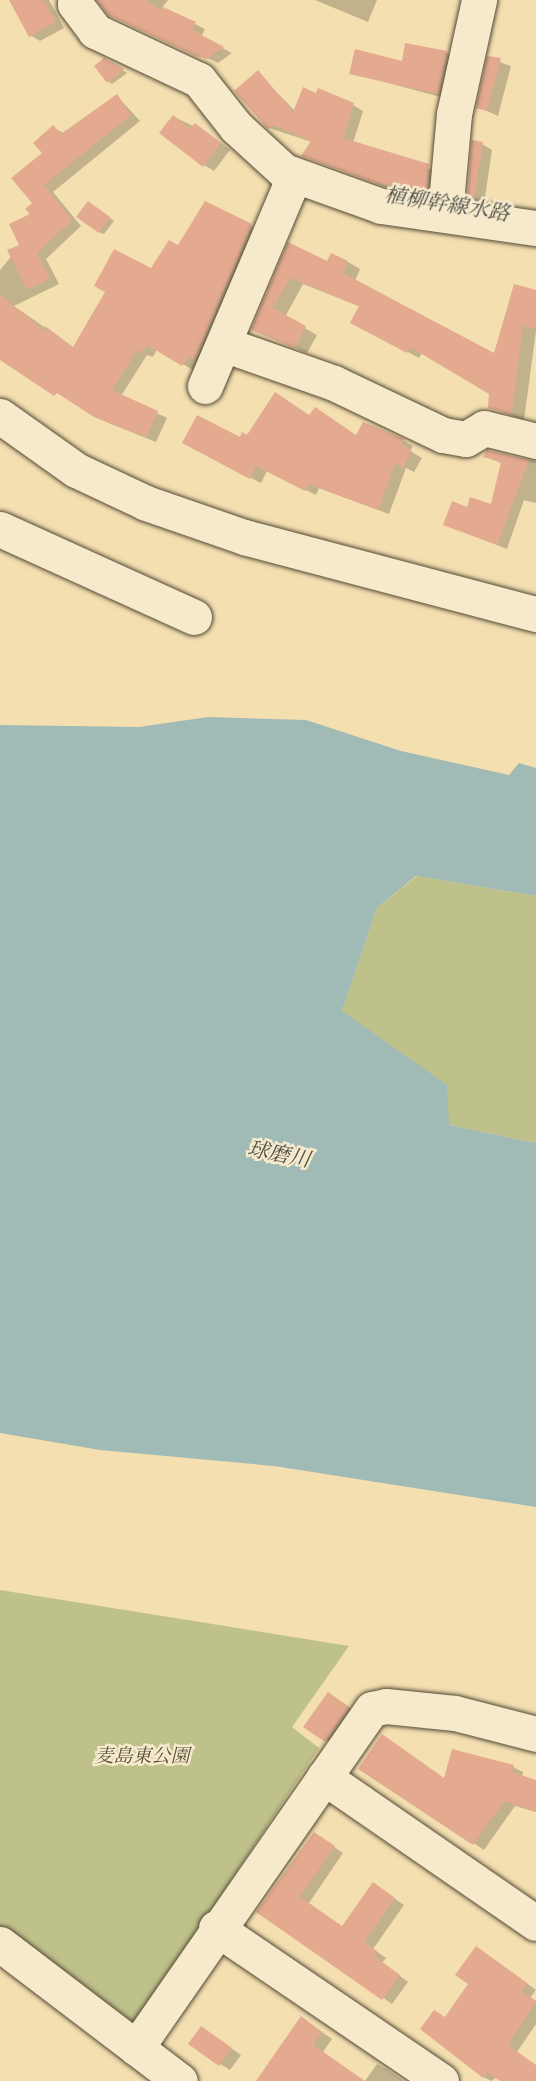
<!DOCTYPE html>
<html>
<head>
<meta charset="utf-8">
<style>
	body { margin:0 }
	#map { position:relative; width:536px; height:2081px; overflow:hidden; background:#f3dfb0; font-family:"Libre Caslon Text","Noto Serif JP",serif }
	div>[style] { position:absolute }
	.green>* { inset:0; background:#bec18a }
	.water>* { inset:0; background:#a0bab6 }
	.shadow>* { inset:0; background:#0003 }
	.building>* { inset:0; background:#e3aa90 }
	.roads { filter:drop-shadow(0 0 2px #544936) drop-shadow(0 0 2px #544936) }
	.minor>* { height:35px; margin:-17.5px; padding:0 17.5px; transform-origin:17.5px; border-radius:17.5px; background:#f7eacc }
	span { translate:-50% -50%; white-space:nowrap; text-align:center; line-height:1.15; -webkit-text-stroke:5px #f7eacc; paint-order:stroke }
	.park-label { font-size:19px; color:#575239; font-style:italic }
	.water-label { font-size:21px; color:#4c5049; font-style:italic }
</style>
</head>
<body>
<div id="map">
	<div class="green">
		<div style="clip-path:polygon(417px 876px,536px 896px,536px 1143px,449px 1125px,342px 1011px,377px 908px)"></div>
		<div style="clip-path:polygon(0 1590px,349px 1646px,292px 1727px,319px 1748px,132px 2029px,0 1932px)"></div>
	</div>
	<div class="water">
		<div style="clip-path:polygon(208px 717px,306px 720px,401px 751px,509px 775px,519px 763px,536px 768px,536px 896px,416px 876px,377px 908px,342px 1011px,447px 1085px,449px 1125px,536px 1143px,536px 1507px,274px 1466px,100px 1450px,0 1433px,0 725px,139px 727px)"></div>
	</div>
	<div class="shadow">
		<div style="clip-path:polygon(11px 0,49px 0,64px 28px,40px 41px,30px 35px)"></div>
		<div style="clip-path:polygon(106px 0,168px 0,162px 8px,205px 29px,201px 37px,232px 53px,218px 63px,116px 16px)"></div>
		<div style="clip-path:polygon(315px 0,377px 0,368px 22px)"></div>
		<div style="clip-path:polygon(447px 53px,457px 59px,448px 99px,351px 73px)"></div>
		<div style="clip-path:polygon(489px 58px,511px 66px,498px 116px,478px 107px)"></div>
		<div style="clip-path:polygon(104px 60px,127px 73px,112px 84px,108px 81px)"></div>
		<div style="clip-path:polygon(258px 73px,295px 111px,353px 105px,363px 111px,353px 143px,439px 172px,437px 197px,388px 188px,304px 155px,312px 142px,269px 128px,237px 91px)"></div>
		<div style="clip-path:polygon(117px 96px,140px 121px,53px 192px,81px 226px,46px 259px,59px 284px,14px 306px,74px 348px,178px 247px,251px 226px,261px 231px,193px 370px,157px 349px,153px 357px,147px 355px,121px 396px,167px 418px,156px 442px,106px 422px,0 356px,0 270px,21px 245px,53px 127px,63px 133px)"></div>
		<div style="clip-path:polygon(174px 117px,206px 132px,230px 150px,214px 171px,204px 165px)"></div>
		<div style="clip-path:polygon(482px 144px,492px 150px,484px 204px,468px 197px)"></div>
		<div style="clip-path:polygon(93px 206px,114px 221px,104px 234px,99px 232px)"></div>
		<div style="clip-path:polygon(289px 244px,328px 263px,332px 256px,348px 262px,360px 269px,355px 281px,495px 356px,536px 292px,536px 331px,524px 420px,490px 407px,491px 393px,422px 353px,419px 358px,353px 322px,361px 307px,303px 284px,285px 317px,317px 335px,307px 353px,253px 329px)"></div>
		<div style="clip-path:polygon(310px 417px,356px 436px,403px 440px,413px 446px,410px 451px,422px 458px,414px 472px,406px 468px,389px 514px,319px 488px,316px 495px,267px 471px,261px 483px,194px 449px)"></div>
		<div style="clip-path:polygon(488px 452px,536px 461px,536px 503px,524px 500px,507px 549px,445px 524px,468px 509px,492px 506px,503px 464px,485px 456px)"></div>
		<div style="clip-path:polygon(339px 1700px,358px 1714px,336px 1746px,326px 1740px)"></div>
		<div style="clip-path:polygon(513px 1767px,523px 1772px,522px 1777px,536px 1782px,536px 1812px,515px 1806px,484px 1850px,361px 1768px,445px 1779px)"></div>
		<div style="clip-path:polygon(324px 1840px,343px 1853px,309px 1903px,343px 1928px,382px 1890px,404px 1905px,373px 1949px,386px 1958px,382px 1963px,408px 1982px,392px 2004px,259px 1912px)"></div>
		<div style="clip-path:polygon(486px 1954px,536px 1990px,530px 1998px,536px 2001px,536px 2024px,517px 2052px,536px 2066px,536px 2081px,503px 2081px,497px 2077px,491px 2081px,484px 2077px,451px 2024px)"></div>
		<div style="clip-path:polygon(312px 2025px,332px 2039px,323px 2052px,364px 2081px,258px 2081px)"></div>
		<div style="clip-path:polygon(211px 2034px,241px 2055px,230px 2070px,220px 2064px)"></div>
		<div style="clip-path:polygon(377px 2064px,388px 2070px,404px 2081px,365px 2081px)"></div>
	</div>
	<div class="building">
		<div style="clip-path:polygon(9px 0,43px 0,56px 22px,29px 37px)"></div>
		<div style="clip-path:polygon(97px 0,145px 0,161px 11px,163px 7px,196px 22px,192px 30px,224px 47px,207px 59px,196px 56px,108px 15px)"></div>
		<div style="clip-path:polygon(405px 43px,447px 51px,438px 94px,349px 74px,355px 49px,402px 61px)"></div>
		<div style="clip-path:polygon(487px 56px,501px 58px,487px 111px,476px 108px)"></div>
		<div style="clip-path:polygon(104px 58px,124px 69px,107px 83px,94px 66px)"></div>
		<div style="clip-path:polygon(258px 70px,293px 112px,303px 87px,316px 93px,318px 88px,354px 103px,343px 138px,429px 164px,427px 192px,376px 183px,301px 156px,311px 141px,273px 125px,268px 129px,234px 91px)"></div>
		<div style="clip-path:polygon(117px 94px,131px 115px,44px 185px,72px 220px,37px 253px,50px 279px,27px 290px,7px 250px,19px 245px,9px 224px,30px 214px,25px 209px,32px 203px,11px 178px,42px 153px,33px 143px,53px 125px,61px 134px)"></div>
		<div style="clip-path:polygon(173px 115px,190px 128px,195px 123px,221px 143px,203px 167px,159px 133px)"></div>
		<div style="clip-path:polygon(472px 140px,483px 142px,474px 199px,467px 198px)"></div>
		<div style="clip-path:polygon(88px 201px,110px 217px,99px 233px,76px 217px)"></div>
		<div style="clip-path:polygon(205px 201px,252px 224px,194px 360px,188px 357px,182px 366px,147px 345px,142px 353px,137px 350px,112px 390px,158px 411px,146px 437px,94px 417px,57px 393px,54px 396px,0 360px,0 295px,49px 334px,44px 325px,73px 347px,105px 292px,94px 286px,114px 249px,151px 268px,169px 240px,178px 245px)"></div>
		<div style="clip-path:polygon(288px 242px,327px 261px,331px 253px,348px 261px,343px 273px,494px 353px,514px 284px,536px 290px,536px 329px,523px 325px,512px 414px,488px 408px,489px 394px,410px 347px,407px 353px,350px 323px,359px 306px,290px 278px,273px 308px,306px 326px,295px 348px,251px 330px)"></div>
		<div style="clip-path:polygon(275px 392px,309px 415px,315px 407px,356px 435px,363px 422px,404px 439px,401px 444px,412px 451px,403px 468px,395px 463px,378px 510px,308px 484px,305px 491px,256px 466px,250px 479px,182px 443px,197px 415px,240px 437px,242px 432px,247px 435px)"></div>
		<div style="clip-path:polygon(487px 450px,529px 460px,497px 545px,443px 525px,452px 501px,467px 507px,470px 497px,491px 504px,501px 462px,483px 457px)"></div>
		<div style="clip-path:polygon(328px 1692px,349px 1707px,325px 1742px,303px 1727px)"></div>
		<div style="clip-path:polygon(382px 1734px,444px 1778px,452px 1749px,514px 1765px,512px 1772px,536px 1780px,536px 1812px,504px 1801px,473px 1845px,358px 1769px)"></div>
		<div style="clip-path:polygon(314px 1832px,335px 1846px,300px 1897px,342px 1926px,373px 1882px,395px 1898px,364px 1942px,377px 1951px,374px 1956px,400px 1975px,382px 2000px,256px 1912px)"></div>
		<div style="clip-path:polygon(476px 1946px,527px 1983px,522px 1991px,536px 2001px,508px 2045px,536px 2065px,536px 2081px,500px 2081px,487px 2072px,483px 2078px,420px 2029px,434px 2010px,445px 2017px,468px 1984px,455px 1975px)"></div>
		<div style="clip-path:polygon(301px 2016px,322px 2032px,313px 2045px,365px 2081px,256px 2081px)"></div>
		<div style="clip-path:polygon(201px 2026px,232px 2048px,219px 2066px,188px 2044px)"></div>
	</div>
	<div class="roads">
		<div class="minor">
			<div style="left:76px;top:0;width:4px;rotate:104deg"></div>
			<div style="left:75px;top:4px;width:34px;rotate:53deg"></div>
			<div style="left:95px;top:31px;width:115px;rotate:25.2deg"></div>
			<div style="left:199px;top:80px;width:60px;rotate:51.8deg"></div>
			<div style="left:236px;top:127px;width:65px;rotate:42.5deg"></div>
			<div style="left:284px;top:171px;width:103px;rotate:19.8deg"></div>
			<div style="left:381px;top:206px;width:157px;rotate:8.1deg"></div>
			<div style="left:445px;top:213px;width:99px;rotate:-84.8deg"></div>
			<div style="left:454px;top:114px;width:117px;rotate:-77.6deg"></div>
			<div style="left:226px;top:345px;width:114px;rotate:19.4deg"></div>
			<div style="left:334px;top:383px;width:121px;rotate:25.5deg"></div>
			<div style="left:443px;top:435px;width:23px;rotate:10deg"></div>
			<div style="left:466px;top:439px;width:21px;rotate:-31deg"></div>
			<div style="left:484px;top:428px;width:54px;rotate:14deg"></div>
			<div style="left:205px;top:386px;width:228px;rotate:-67deg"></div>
			<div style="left:0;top:416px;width:93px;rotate:35.4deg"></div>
			<div style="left:76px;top:470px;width:77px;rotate:25.2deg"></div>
			<div style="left:146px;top:503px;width:104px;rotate:19.1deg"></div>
			<div style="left:244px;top:537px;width:302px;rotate:14.8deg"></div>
			<div style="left:0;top:529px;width:213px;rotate:24.4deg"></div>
			<div style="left:324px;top:1777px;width:257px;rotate:34.6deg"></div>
			<div style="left:216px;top:1928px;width:272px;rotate:34.2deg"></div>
			<div style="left:0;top:1944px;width:226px;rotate:37.3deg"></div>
			<div style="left:136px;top:2048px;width:413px;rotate:-55.2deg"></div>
			<div style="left:372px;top:1709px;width:14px;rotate:-12deg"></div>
			<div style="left:386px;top:1706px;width:69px;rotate:5.8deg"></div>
			<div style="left:455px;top:1713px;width:84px;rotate:14.5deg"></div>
		</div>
	</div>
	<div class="park-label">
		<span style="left:142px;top:1756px">麦島東公園</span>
	</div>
	<div class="water-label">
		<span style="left:447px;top:204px;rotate:9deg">植柳幹線水路</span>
		<span style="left:279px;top:1154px;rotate:11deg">球磨川</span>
	</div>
</div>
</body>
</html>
